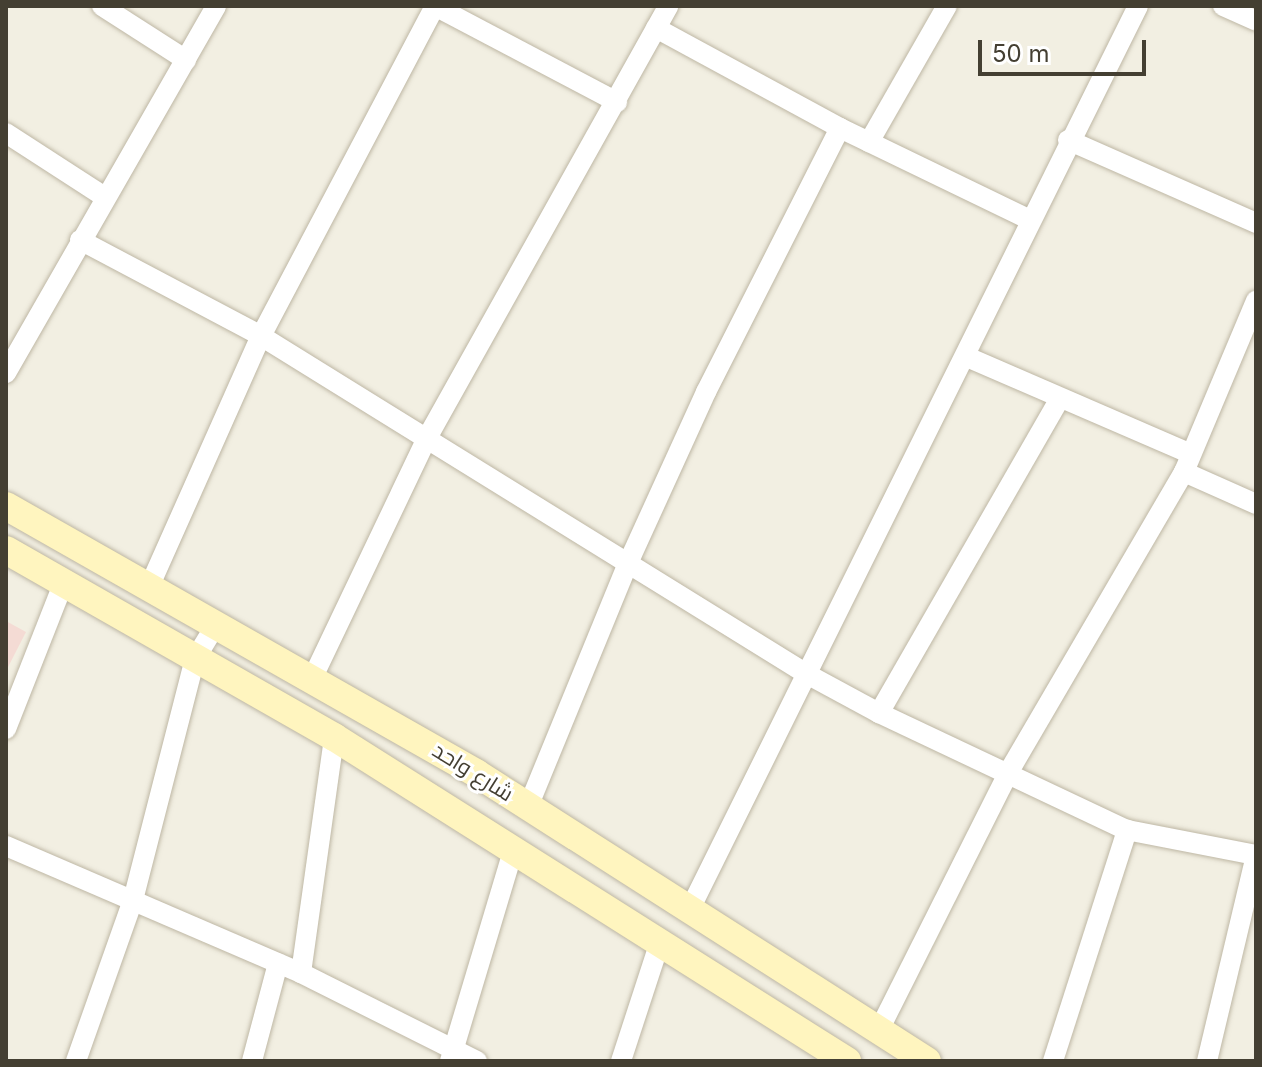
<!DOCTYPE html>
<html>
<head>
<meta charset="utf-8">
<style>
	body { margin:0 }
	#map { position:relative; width:1262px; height:1067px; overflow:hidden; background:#f2efe2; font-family:Inter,Cairo,sans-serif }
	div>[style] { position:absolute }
	.medical>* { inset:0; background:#f4dbd4 }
	.roads { filter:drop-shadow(0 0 2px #beb7a4) drop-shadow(0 0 2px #beb7a4) }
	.street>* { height:20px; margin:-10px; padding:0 10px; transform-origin:10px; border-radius:10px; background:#fff }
	.secondary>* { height:28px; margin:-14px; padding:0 14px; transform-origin:14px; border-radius:14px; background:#fff5bf }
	span { translate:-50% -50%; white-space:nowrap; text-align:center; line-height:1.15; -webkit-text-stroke:6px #fff; paint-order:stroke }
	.street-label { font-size:22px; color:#443f32 }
	.frame { position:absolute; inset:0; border:8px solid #443f32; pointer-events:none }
	.scale { position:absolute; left:978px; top:40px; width:168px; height:36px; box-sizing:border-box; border:4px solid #443f32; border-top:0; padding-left:10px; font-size:24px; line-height:28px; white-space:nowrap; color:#443f32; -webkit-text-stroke:6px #fff; paint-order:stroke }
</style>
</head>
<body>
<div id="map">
	<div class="medical">
		<div style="clip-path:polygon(6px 621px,26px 632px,6px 671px)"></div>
	</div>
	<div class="roads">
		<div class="street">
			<div style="left:102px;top:6px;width:100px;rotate:32.7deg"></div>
			<div style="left:435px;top:6px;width:206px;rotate:27.8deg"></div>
			<div style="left:1223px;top:6px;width:36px;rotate:24deg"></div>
			<div style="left:656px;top:28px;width:209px;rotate:28.5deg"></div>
			<div style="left:840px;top:128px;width:209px;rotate:25.8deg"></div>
			<div style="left:6px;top:133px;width:118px;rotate:32.9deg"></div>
			<div style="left:1068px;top:140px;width:206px;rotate:23.8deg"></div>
			<div style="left:869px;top:142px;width:157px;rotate:-60.2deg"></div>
			<div style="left:80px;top:240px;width:205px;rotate:27.9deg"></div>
			<div style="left:261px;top:336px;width:640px;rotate:31.78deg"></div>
			<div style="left:805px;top:673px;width:84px;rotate:28.4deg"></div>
			<div style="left:879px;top:713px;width:274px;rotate:25.3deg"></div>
			<div style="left:1127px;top:830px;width:131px;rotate:11deg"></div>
			<div style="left:967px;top:357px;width:244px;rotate:23.4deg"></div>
			<div style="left:6px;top:373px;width:423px;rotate:-60.2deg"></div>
			<div style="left:1184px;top:472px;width:79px;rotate:24deg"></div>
			<div style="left:150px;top:585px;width:273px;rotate:-66deg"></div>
			<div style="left:261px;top:336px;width:373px;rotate:-62.2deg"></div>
			<div style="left:313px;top:677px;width:265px;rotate:-64.5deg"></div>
			<div style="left:427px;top:438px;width:495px;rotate:-60.8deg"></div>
			<div style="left:879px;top:713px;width:361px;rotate:-60.1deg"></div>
			<div style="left:6px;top:729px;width:158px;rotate:-68.5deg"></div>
			<div style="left:528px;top:807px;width:266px;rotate:-67.7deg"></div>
			<div style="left:629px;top:561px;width:186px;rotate:-65.5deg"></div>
			<div style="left:706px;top:392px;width:296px;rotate:-63.1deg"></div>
			<div style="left:6px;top:846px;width:321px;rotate:23.3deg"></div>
			<div style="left:301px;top:973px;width:197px;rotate:26.6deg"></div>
			<div style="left:689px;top:911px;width:1010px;rotate:-63.61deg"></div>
			<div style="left:301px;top:973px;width:238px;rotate:-82deg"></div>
			<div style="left:878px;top:1032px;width:290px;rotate:-63.3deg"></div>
			<div style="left:1008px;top:773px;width:349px;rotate:-59.7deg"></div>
			<div style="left:1184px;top:472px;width:186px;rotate:-67.2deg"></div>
			<div style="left:76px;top:1061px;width:171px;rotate:-70.5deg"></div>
			<div style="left:133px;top:900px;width:249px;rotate:-75.6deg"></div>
			<div style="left:195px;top:659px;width:42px;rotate:-58.6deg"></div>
			<div style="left:252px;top:1061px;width:101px;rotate:-75.1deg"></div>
			<div style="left:450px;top:1061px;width:222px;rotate:-73.3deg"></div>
			<div style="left:621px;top:1061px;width:125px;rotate:-71.9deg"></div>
			<div style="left:1053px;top:1061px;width:243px;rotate:-72.2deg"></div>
			<div style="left:1207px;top:1061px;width:212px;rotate:-76.6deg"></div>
		</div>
		<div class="secondary">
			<div style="left:6px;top:506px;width:541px;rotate:29.6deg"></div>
			<div style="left:476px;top:773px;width:535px;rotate:32.56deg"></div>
			<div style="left:6px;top:550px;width:378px;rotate:29.7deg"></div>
			<div style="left:334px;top:737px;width:607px;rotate:32.28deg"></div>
		</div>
	</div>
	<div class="street-label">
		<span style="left:473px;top:772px;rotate:32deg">شارع واحد</span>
	</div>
	<div class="frame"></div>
	<div class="scale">50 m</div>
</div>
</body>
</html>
